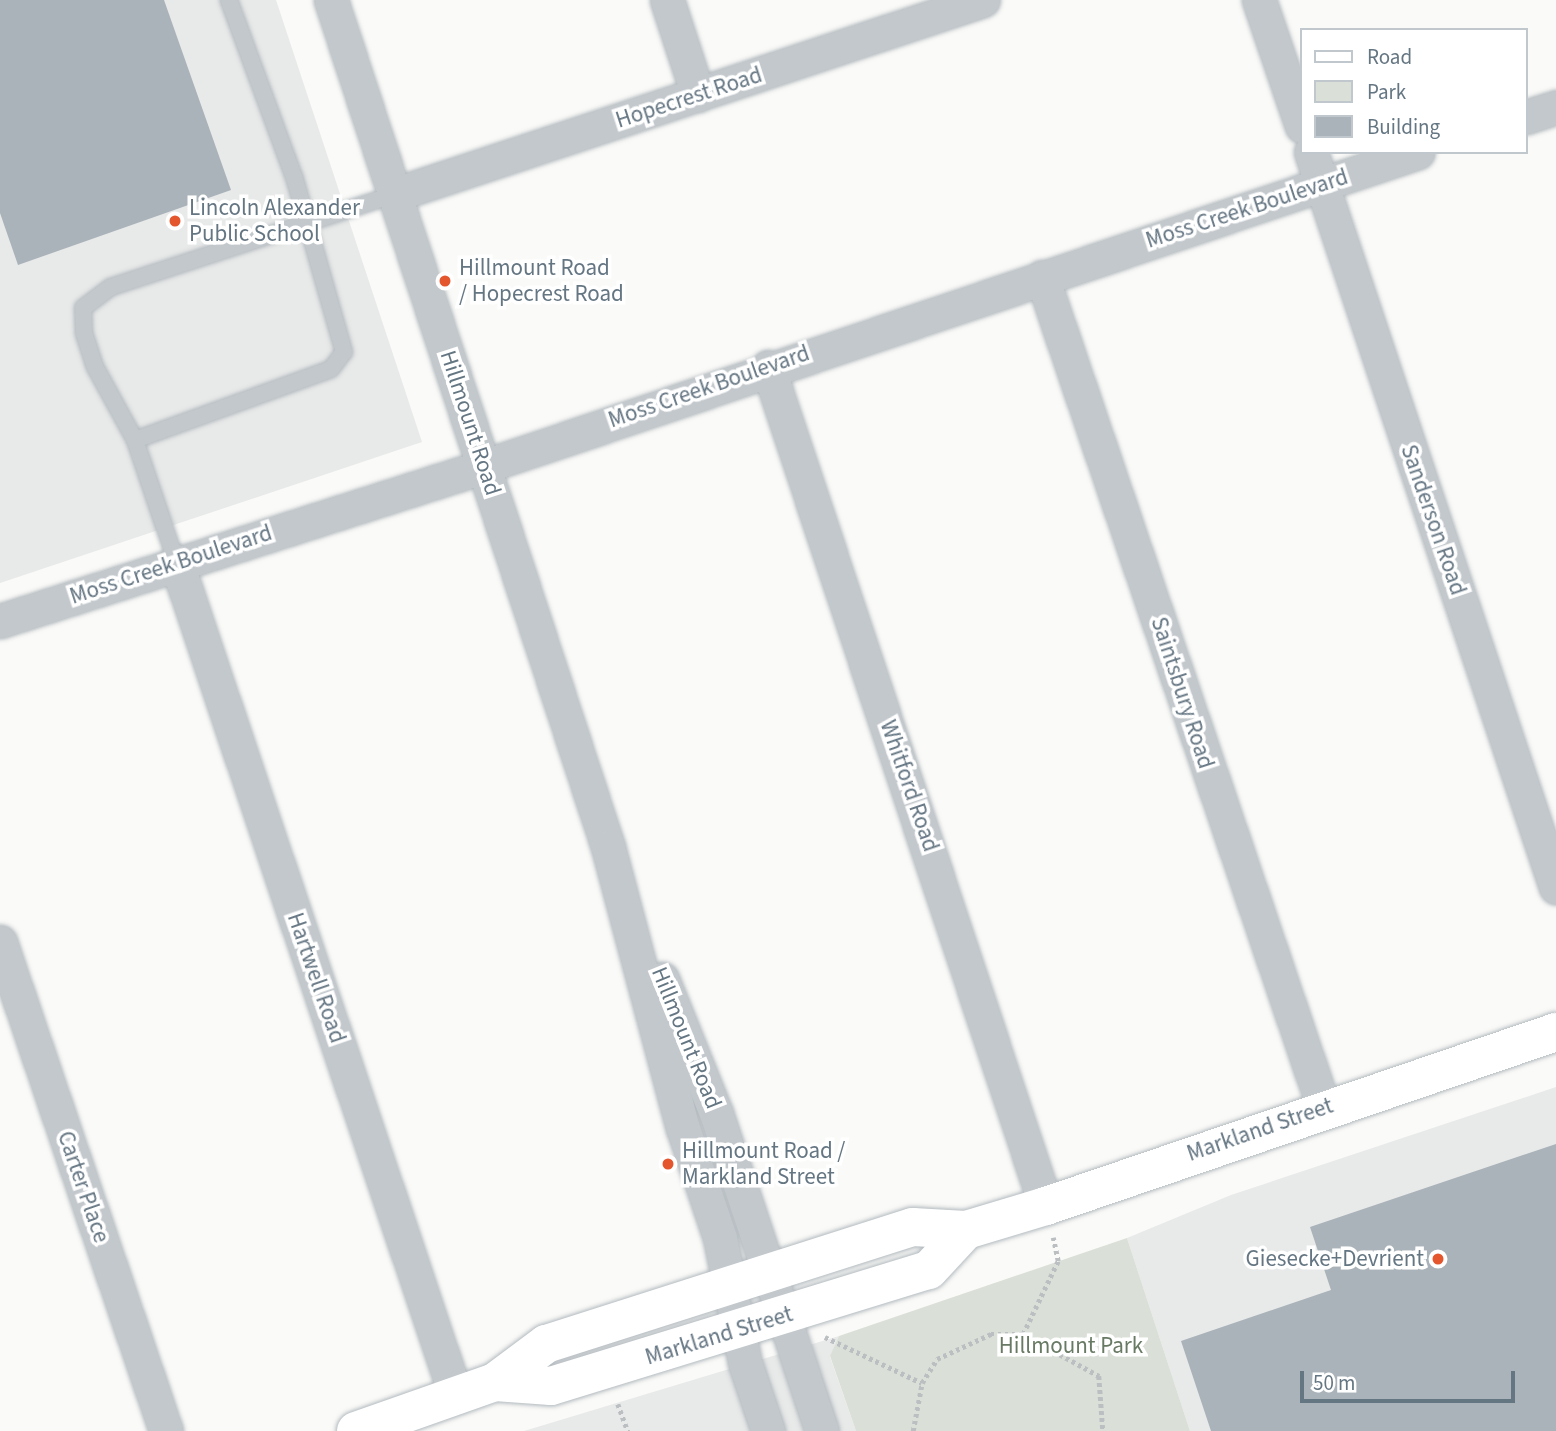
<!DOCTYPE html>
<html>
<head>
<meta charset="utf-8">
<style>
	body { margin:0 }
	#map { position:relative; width:1556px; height:1431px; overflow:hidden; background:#fafaf8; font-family:"Source Sans 3",sans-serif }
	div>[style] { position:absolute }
	.built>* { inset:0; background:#e8e9e9 }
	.green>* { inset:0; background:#dadfd7 }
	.building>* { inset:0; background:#aab3b9 }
	.path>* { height:4.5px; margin-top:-2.25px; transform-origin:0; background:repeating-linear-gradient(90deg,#bbbfc2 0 3.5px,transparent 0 7px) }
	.roads { filter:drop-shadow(0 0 2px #b3babf) drop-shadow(0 0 2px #b3babf) }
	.lane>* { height:16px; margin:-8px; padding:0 8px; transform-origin:8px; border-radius:8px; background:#c3c8cc }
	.street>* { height:33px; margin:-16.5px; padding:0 16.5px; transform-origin:16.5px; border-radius:16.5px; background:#c3c8cc }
	.secondary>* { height:38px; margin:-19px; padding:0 19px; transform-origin:19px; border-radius:19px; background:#fff }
	.dots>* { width:19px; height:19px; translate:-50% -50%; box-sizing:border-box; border:4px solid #fff; border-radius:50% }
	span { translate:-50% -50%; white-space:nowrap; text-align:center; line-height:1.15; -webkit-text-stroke:7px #fff; paint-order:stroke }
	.street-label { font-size:23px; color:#657683 }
	.poi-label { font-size:23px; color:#657683 }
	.left { translate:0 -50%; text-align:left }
	.right { translate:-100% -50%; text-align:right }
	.park-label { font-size:23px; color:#687a64 }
	.legend { position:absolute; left:1300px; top:28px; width:228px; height:126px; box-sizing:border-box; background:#fff; border:2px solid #c1c8cd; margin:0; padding:9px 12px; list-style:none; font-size:21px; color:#657683 }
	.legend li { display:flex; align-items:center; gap:14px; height:35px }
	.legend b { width:35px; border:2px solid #c1c8cd }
	.scale { position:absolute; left:1300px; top:1371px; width:215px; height:32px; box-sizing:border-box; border:4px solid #657683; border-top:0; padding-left:9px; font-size:21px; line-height:24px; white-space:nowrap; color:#657683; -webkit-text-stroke:5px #fff; paint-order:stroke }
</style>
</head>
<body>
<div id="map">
	<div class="built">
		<div style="clip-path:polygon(0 0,276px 0,422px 442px,0 583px)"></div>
		<div style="clip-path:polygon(1556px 1087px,1556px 1431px,1190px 1431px,1127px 1238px,1231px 1195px)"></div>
		<div style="clip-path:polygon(839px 1336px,830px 1357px,856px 1431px,524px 1431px)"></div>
	</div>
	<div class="green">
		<div style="clip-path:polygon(1127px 1238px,1190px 1431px,856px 1431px,830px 1356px,839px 1336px)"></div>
	</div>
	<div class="building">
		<div style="clip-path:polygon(0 0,164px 0,231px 190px,18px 265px,0 213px)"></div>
		<div style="clip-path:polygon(1556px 1144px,1556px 1431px,1211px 1431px,1181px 1341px,1331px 1290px,1310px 1227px)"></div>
	</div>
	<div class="path">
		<div style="left:1023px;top:1334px;width:81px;rotate:-64.4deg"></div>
		<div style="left:1058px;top:1261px;width:24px;rotate:-102deg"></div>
		<div style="left:825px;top:1337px;width:107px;rotate:25.4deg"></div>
		<div style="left:618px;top:1404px;width:29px;rotate:70deg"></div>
		<div style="left:913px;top:1431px;width:49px;rotate:-79.4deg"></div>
		<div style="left:922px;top:1383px;width:28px;rotate:-58deg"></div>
		<div style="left:937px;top:1359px;width:60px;rotate:-24.8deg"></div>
		<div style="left:991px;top:1334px;width:32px"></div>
		<div style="left:1023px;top:1334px;width:87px;rotate:28.9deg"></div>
		<div style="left:1099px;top:1376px;width:55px;rotate:85.8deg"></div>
	</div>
	<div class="roads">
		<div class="lane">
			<div style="left:135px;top:440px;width:208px;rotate:-19.9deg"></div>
			<div style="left:331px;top:369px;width:21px;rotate:-53deg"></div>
			<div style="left:344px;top:352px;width:182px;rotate:-105.9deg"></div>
			<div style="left:294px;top:177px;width:189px;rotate:-110.2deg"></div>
			<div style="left:176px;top:561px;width:128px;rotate:-108.7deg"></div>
			<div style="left:135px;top:440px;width:83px;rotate:-118.7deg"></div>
			<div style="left:95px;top:367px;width:36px;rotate:-108deg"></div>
			<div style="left:84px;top:333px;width:25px;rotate:-92deg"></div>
			<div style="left:83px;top:308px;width:35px;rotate:-37deg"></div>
			<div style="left:111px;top:287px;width:300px;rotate:-18.1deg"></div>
		</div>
		<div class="street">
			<div style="left:331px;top:0;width:891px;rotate:71.89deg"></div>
			<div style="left:608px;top:847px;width:291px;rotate:75.1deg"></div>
			<div style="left:683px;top:1128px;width:116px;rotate:71.4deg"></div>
			<div style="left:720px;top:1238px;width:127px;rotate:78.7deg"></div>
			<div style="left:745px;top:1363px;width:72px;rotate:71.3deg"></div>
			<div style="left:667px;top:0;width:100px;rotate:71.9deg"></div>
			<div style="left:1259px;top:0;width:133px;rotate:71.2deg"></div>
			<div style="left:1526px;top:117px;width:32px;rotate:-18deg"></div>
			<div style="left:1311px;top:152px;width:775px;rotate:71.57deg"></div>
			<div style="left:396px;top:194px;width:618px;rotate:-18.29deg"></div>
			<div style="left:1042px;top:277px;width:878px;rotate:71.26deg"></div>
			<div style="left:768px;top:367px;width:884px;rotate:71.67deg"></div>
			<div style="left:176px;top:561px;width:881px;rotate:71.46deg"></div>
			<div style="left:0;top:621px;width:509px;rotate:-17.72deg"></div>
			<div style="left:485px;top:466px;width:984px;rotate:-18.6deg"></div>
			<div style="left:0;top:942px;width:516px;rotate:71.25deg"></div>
			<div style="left:662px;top:979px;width:144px;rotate:68.1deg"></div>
			<div style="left:716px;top:1113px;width:335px;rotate:71.6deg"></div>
		</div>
		<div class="secondary">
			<div style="left:495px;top:1382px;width:56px;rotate:4.1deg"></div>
			<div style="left:551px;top:1386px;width:395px;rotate:-17.1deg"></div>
			<div style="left:929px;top:1270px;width:54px;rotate:-47.2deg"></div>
			<div style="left:356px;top:1431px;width:147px;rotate:-19.4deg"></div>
			<div style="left:495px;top:1382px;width:64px;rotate:-36.7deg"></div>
			<div style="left:546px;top:1344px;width:385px;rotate:-17.7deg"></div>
			<div style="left:913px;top:1227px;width:53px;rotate:3.2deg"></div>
			<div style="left:966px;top:1230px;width:84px;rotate:-16.7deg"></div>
			<div style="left:1046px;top:1206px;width:539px;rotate:-18.84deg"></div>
		</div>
	</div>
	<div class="dots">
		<div style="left:175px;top:221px;background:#e4572e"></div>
		<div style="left:445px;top:281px;background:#e4572e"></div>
		<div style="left:668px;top:1164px;background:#e4572e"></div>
		<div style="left:1438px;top:1259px;background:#e4572e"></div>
	</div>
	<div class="street-label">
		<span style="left:689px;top:98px;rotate:-18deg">Hopecrest Road</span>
		<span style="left:1247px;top:209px;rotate:-18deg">Moss Creek Boulevard</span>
		<span style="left:709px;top:387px;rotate:-19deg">Moss Creek Boulevard</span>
		<span style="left:470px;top:423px;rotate:72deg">Hillmount Road</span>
		<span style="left:1433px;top:520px;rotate:71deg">Sanderson Road</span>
		<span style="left:171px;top:565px;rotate:-18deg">Moss Creek Boulevard</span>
		<span style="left:1182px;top:693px;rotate:72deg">Saintsbury Road</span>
		<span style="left:909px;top:786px;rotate:71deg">Whitford Road</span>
		<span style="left:316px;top:978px;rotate:71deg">Hartwell Road</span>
		<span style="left:686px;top:1038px;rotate:68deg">Hillmount Road</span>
		<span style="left:1260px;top:1130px;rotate:-19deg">Markland Street</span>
		<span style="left:83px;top:1187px;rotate:71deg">Carter Place</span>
		<span style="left:719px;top:1336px;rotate:-17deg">Markland Street</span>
	</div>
	<div class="poi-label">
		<span class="left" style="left:189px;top:221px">Lincoln Alexander<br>Public School</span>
		<span class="left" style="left:459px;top:281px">Hillmount Road<br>/ Hopecrest Road</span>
		<span class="left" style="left:682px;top:1164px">Hillmount Road /<br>Markland Street</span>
		<span class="right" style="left:1424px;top:1259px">Giesecke+Devrient</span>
	</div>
	<div class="park-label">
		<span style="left:1071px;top:1346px">Hillmount Park</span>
	</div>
	<ul class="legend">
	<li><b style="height:9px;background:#fff"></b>Road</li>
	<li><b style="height:19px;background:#dadfd7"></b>Park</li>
	<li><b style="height:19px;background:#aab3b9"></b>Building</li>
	</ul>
	<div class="scale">50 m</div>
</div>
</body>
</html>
